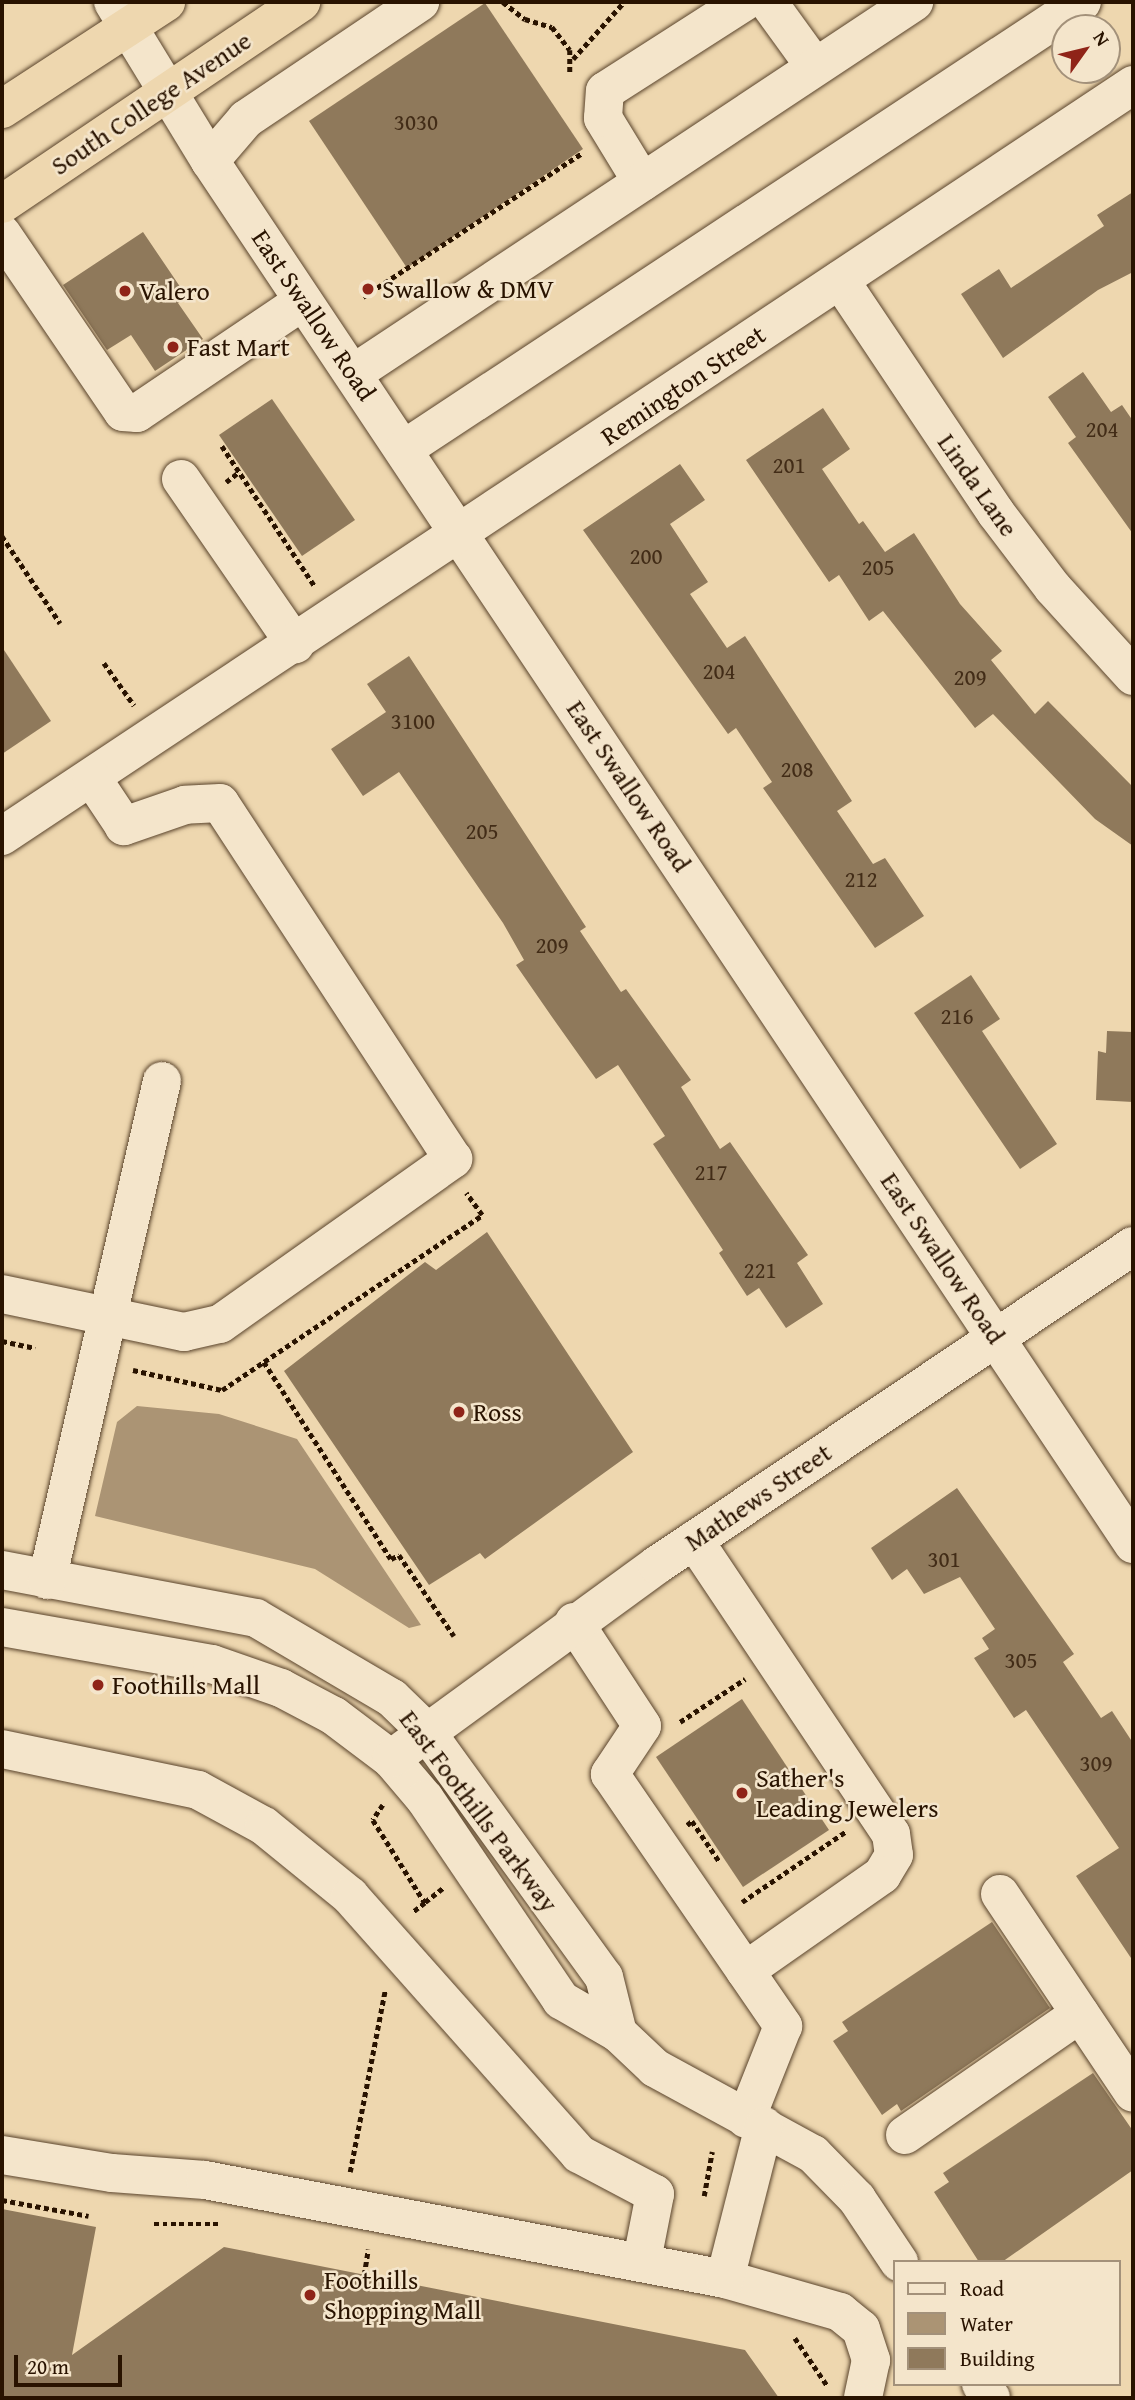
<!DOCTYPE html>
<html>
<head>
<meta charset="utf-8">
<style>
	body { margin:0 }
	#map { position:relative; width:1135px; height:2400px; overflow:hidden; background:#eed7af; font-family:"Gentium Book Plus",serif }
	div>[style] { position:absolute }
	.water>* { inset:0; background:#ab9474 }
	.building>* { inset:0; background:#8f795b }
	.path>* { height:4.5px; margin-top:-2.25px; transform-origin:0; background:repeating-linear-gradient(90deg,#291300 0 5px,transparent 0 8.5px) }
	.roads { filter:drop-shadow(0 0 2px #5a442c) drop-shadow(0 0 2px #5a442c) }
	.minor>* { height:38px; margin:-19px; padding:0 19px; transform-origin:19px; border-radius:19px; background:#f4e5cb }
	.highway>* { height:38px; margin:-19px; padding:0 19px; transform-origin:19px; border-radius:19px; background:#eed7af }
	.dots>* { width:19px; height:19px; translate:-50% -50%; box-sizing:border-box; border:4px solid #f4e5cb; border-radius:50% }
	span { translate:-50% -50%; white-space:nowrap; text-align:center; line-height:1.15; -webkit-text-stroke:5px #f4e5cb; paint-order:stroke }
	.number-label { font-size:23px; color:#422c17 }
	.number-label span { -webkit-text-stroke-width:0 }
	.street-label { font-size:26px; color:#291300 }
	.poi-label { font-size:26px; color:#291300 }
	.left { translate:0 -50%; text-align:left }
	.frame { position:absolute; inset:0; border:4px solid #291300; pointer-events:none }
	.legend { position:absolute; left:893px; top:2260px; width:228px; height:126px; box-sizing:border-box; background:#f4e5cb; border:2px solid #a3917a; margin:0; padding:9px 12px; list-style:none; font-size:21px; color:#291300 }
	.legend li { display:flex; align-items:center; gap:14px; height:35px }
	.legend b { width:35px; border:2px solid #a3917a }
	.north { position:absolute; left:1051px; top:14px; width:70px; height:70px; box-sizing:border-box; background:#f4e5cb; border:2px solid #a3917a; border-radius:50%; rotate:56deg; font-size:19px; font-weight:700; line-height:28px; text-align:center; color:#291300 }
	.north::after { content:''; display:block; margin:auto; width:24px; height:32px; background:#8f2418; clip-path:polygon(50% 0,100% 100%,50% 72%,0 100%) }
	.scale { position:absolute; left:14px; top:2355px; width:108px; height:32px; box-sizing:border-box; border:4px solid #291300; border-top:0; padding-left:9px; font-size:21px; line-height:24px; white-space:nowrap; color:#291300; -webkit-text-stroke:5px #f4e5cb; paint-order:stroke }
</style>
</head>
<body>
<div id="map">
	<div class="water">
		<div style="clip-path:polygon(137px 1406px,219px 1414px,297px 1439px,421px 1625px,409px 1628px,315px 1569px,95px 1516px,117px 1422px)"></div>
	</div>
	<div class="building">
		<div style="clip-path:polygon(485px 3px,583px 149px,407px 268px,309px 121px)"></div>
		<div style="clip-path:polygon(1133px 192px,1133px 272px,1098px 290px,1003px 358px,961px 294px,999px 269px,1011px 288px,1104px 226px,1097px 215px)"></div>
		<div style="clip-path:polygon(143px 232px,187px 297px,178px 303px,203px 339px,155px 371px,131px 335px,107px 350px,63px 285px)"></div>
		<div style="clip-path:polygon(1083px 372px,1111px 412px,1122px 405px,1133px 421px,1133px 534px,1068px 443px,1076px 437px,1048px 397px)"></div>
		<div style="clip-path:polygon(272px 399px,355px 520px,302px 556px,219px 435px)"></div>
		<div style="clip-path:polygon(823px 408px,850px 449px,822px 469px,859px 524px,863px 521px,885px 552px,914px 533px,960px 604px,1002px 651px,991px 660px,1035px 714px,1048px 701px,1133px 787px,1133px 846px,1095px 819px,993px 714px,975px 728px,883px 611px,869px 621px,839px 575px,829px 582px,746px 460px)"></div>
		<div style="clip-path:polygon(680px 464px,705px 500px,670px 524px,708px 582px,690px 594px,727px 648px,745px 636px,852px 801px,837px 811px,873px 864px,885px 858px,924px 916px,875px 948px,763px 788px,772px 782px,736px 728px,728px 734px,583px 530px)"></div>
		<div style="clip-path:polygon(2px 647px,51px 721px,2px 754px)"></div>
		<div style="clip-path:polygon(409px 656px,586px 927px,580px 931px,621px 992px,626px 989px,691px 1080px,681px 1087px,720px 1149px,730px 1142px,808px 1255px,797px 1263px,823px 1304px,786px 1328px,759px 1288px,747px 1296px,719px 1253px,723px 1250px,653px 1144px,665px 1136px,618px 1065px,596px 1079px,552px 1017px,516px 965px,524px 960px,503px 923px,399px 772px,363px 796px,331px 749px,386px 712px,367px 684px)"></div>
		<div style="clip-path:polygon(971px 975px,1000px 1019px,982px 1031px,1057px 1144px,1020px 1169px,914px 1013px)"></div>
		<div style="clip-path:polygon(1107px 1031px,1133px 1032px,1133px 1102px,1096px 1100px,1098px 1051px,1106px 1053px)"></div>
		<div style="clip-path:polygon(487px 1232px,633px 1452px,485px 1559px,480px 1553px,429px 1585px,284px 1371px,425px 1262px,436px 1270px)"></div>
		<div style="clip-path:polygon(957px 1488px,1074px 1654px,1063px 1662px,1101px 1718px,1112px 1711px,1133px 1743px,1133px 1961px,1076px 1876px,1119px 1848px,1026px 1710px,1014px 1718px,974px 1658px,989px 1649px,982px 1638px,995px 1629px,960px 1577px,924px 1594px,907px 1569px,892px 1580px,871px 1548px)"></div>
		<div style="clip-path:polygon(742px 1699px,829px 1830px,743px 1887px,656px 1757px)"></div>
		<div style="clip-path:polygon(992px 1922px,1050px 2008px,901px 2111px,897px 2104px,882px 2115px,833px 2041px,848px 2031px,842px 2022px)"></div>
		<div style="clip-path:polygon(1093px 2073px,1133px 2131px,1133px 2170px,1002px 2262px,979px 2262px,934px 2192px,949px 2182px,943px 2173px)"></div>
		<div style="clip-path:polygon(2px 2209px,96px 2227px,72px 2355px,224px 2247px,745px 2350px,779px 2398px,2px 2398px)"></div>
	</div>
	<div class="path">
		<div style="left:503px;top:2px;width:28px;rotate:38deg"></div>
		<div style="left:525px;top:19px;width:28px;rotate:17deg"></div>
		<div style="left:552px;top:27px;width:29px;rotate:52deg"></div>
		<div style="left:570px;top:50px;width:25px;rotate:90deg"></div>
		<div style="left:573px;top:59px;width:76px;rotate:-48.2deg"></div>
		<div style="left:363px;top:297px;width:262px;rotate:-33.3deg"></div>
		<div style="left:222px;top:446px;width:167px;rotate:56.5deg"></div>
		<div style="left:226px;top:482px;width:16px;rotate:-38deg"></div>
		<div style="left:2px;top:536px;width:105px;rotate:56.3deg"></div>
		<div style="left:104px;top:663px;width:52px;rotate:54.5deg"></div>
		<div style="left:2px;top:1341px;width:34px;rotate:12deg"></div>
		<div style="left:264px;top:1362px;width:234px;rotate:57.2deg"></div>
		<div style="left:391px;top:1559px;width:9px;rotate:-27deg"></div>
		<div style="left:399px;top:1555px;width:98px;rotate:55.8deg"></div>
		<div style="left:133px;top:1370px;width:91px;rotate:12.7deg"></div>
		<div style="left:222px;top:1390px;width:313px;rotate:-33.9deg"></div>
		<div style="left:482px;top:1215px;width:27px;rotate:-126deg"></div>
		<div style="left:680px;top:1722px;width:78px;rotate:-33.5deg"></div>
		<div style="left:383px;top:1805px;width:18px;rotate:124deg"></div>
		<div style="left:373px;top:1820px;width:98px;rotate:57.9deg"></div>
		<div style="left:425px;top:1903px;width:16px;rotate:142deg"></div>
		<div style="left:687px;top:1825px;width:6px;rotate:-39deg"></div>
		<div style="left:692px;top:1821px;width:48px;rotate:56deg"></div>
		<div style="left:425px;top:1902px;width:23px;rotate:-38deg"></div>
		<div style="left:742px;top:1902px;width:125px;rotate:-34.2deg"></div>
		<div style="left:350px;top:2172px;width:184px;rotate:-79.1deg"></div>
		<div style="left:704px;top:2196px;width:45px;rotate:-79.7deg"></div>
		<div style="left:2px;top:2200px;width:88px;rotate:10.4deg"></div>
		<div style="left:154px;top:2224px;width:67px"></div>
		<div style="left:364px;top:2275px;width:26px;rotate:-81deg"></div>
		<div style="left:795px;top:2338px;width:57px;rotate:55.8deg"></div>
	</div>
	<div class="roads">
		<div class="minor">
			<div style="left:113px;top:2px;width:186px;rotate:58.6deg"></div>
			<div style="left:210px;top:161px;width:1663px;rotate:56.28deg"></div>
			<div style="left:768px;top:2px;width:80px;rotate:54.1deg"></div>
			<div style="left:210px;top:161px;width:55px;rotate:-49.4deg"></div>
			<div style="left:246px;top:119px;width:210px;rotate:-33.9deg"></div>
			<div style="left:642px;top:182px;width:75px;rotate:-121.4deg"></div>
			<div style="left:603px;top:118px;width:27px;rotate:-86deg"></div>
			<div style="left:605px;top:91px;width:165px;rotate:-32.6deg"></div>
			<div style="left:2px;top:234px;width:215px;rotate:55.8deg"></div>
			<div style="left:123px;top:412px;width:14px;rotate:4deg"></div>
			<div style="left:137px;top:413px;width:200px;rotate:-34deg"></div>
			<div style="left:840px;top:280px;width:280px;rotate:56.2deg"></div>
			<div style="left:996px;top:513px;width:94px;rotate:52.8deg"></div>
			<div style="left:1053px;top:588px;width:119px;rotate:47.7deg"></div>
			<div style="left:354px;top:373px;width:672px;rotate:-33.52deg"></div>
			<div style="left:404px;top:449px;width:812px;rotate:-33.4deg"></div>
			<div style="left:181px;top:479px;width:201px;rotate:55.4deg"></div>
			<div style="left:2px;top:836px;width:1358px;rotate:-33.58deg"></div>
			<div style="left:2px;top:1294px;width:186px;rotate:11.8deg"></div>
			<div style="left:184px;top:1332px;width:37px;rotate:-13deg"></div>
			<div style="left:220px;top:1324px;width:286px;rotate:-35.3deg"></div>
			<div style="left:453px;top:1159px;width:425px;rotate:-123.2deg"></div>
			<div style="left:220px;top:803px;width:35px;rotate:177deg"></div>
			<div style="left:185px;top:805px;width:65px;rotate:161deg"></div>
			<div style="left:124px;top:826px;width:58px;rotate:-123.7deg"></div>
			<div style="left:694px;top:1540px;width:354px;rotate:56.2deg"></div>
			<div style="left:891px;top:1834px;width:21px;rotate:82deg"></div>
			<div style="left:894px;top:1855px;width:23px;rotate:121deg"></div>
			<div style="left:882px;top:1875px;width:167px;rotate:145deg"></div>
			<div style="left:2px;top:1570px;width:258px;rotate:10.7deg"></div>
			<div style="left:256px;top:1618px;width:158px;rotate:30.5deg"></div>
			<div style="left:392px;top:1698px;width:46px;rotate:44.1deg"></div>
			<div style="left:425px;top:1730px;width:305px;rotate:54.1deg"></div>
			<div style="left:604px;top:1977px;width:58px;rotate:76deg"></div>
			<div style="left:47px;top:1580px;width:512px;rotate:-77.02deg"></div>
			<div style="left:574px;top:1622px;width:124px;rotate:56.8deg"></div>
			<div style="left:642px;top:1726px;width:58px;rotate:123.7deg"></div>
			<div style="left:610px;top:1774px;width:306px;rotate:55.5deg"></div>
			<div style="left:783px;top:2026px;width:100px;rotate:111.7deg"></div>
			<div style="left:2px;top:1627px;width:213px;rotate:10deg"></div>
			<div style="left:212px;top:1664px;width:73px;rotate:19.2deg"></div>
			<div style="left:281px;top:1688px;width:60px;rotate:27.8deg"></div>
			<div style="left:334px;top:1716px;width:71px;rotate:37deg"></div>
			<div style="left:391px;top:1759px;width:52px;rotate:49.6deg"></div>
			<div style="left:425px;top:1799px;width:243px;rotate:55.9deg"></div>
			<div style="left:561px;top:2000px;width:66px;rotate:30.1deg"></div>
			<div style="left:618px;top:2033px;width:51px;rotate:43.4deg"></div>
			<div style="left:655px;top:2068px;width:180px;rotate:28.6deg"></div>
			<div style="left:813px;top:2154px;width:63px;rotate:45.6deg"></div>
			<div style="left:857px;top:2199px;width:76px;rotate:56.3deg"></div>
			<div style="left:2px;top:1749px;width:200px;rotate:11.8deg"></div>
			<div style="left:198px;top:1790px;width:75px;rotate:28.6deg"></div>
			<div style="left:264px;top:1826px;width:111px;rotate:39.1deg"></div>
			<div style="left:350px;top:1896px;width:345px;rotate:48.4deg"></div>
			<div style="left:579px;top:2154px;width:86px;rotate:27.8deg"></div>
			<div style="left:655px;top:2194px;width:67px;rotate:101.1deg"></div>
			<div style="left:391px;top:1759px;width:329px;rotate:-36.1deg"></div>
			<div style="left:657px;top:1565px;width:573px;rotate:-33.83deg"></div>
			<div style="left:1000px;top:1894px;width:239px;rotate:56.2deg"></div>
			<div style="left:905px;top:2135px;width:213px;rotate:-34.7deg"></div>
			<div style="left:2px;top:2155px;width:111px;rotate:9.3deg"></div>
			<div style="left:112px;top:2173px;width:93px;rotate:4.3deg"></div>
			<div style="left:205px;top:2180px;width:529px;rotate:10.78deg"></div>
			<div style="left:725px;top:2279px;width:120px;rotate:16deg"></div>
			<div style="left:840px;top:2312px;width:27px;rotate:39deg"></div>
			<div style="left:861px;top:2329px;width:33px;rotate:72deg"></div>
			<div style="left:871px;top:2360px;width:39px;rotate:102deg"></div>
			<div style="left:725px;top:2279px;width:158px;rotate:-75.7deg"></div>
			<div style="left:981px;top:2384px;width:17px;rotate:54deg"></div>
		</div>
		<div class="highway">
			<div style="left:2px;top:109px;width:196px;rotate:-33.1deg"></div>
			<div style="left:2px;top:204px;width:361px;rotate:-34deg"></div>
		</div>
	</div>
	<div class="dots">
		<div style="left:368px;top:289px;background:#8f2418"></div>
		<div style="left:125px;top:291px;background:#8f2418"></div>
		<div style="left:173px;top:347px;background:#8f2418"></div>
		<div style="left:459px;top:1412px;background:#8f2418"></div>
		<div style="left:98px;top:1685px;background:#8f2418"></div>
		<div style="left:742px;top:1793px;background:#8f2418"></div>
		<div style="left:310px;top:2295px;background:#8f2418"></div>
	</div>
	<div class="number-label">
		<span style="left:416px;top:122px">3030</span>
		<span style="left:1102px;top:429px">204</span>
		<span style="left:789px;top:465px">201</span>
		<span style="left:646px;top:556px">200</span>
		<span style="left:878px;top:567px">205</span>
		<span style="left:719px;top:671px">204</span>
		<span style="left:970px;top:677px">209</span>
		<span style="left:413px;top:721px">3100</span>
		<span style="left:797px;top:769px">208</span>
		<span style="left:482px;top:831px">205</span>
		<span style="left:861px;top:879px">212</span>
		<span style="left:552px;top:945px">209</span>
		<span style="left:957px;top:1016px">216</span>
		<span style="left:711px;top:1172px">217</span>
		<span style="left:760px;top:1270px">221</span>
		<span style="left:944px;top:1559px">301</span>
		<span style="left:1021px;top:1660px">305</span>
		<span style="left:1096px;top:1763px">309</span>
	</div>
	<div class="street-label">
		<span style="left:151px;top:103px;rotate:-34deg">South College Avenue</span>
		<span style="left:314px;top:315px;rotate:56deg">East Swallow Road</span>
		<span style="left:683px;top:385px;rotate:-34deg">Remington Street</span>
		<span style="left:978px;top:485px;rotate:55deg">Linda Lane</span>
		<span style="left:629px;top:786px;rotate:56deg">East Swallow Road</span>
		<span style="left:943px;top:1258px;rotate:56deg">East Swallow Road</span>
		<span style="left:758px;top:1497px;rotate:-34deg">Mathews Street</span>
		<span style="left:479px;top:1811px;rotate:53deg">East Foothills Parkway</span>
	</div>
	<div class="poi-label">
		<span class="left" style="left:382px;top:289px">Swallow &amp; DMV</span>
		<span class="left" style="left:139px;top:291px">Valero</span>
		<span class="left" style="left:187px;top:347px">Fast Mart</span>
		<span class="left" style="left:473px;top:1412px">Ross</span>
		<span class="left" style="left:112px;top:1685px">Foothills Mall</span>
		<span class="left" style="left:756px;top:1793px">Sather's<br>Leading Jewelers</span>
		<span class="left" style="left:324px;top:2295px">Foothills<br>Shopping Mall</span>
	</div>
	<div class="frame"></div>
	<ul class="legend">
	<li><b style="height:9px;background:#f4e5cb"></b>Road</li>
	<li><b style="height:19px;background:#ab9474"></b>Water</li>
	<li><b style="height:19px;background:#8f795b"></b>Building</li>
	</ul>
	<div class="north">N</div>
	<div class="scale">20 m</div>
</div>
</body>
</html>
